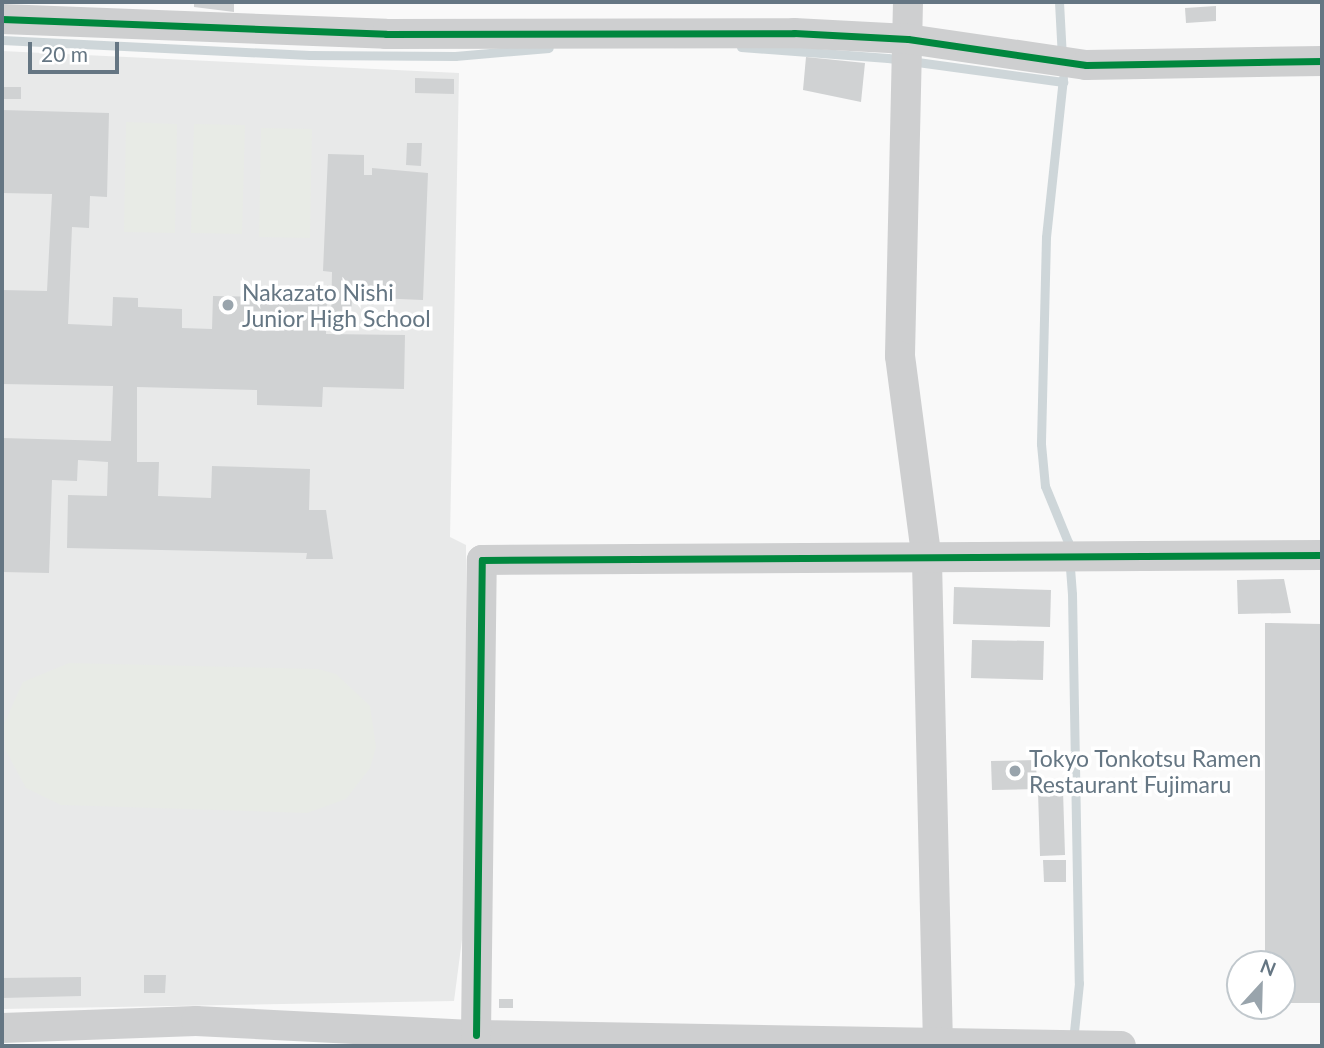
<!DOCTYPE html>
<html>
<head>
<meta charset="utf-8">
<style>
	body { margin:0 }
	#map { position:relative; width:1324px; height:1048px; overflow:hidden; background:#f9f9f9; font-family:Lato,sans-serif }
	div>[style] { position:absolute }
	.built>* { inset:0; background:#e8e9e9 }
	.green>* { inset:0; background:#e8ebe6 }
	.stream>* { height:9px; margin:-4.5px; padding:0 4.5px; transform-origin:4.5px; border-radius:4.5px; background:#ced6d9 }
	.building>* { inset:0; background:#d0d2d3 }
	.street>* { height:30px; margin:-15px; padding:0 15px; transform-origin:15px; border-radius:15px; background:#cecfd0 }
	.cycleway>* { height:7px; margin:-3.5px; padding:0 3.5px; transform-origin:3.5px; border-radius:3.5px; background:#00873e }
	.dots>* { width:19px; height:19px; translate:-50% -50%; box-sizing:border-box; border:4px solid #fff; border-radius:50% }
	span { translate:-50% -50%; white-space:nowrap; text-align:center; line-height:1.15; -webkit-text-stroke:7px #fff; paint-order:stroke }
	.poi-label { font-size:23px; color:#657683 }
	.left { translate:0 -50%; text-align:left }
	.frame { position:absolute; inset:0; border:4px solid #657683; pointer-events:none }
	.north { position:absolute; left:1226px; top:950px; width:70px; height:70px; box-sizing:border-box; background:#fff; border:2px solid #c1c8cd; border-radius:50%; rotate:22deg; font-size:19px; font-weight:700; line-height:28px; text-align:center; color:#657683 }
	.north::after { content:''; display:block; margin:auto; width:24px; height:32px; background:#99a4ac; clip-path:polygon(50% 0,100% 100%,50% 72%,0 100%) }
	.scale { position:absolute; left:28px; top:42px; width:91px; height:32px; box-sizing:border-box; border:4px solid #657683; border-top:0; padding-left:9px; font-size:21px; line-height:24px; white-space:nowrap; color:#657683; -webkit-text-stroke:5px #fff; paint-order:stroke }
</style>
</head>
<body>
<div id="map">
	<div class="built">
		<div style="clip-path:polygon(2px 51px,459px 73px,450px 537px,466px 545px,466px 909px,454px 1001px,2px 1009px)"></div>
	</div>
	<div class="green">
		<div style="clip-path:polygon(126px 122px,177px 124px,175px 233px,124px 232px)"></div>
		<div style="clip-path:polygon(194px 124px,245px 125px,242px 234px,191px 233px)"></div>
		<div style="clip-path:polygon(261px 128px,312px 129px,310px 238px,259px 237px)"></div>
		<div style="clip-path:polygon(69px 663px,318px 669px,336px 674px,370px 706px,376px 747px,370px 768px,346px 799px,307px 813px,61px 805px,26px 788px,5px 749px,4px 724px,23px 682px)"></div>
	</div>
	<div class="stream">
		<div style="left:1059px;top:2px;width:55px;rotate:86.9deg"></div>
		<div style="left:2px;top:40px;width:308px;rotate:2.8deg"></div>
		<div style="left:310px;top:55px;width:145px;rotate:0.4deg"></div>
		<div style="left:455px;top:56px;width:94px;rotate:-4.9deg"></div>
		<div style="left:741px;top:47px;width:147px;rotate:4.3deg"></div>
		<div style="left:888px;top:58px;width:177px;rotate:7.8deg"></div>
		<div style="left:1063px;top:78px;width:160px;rotate:96.1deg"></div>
		<div style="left:1046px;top:237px;width:207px;rotate:91.4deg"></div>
		<div style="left:1041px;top:444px;width:42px;rotate:84.6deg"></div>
		<div style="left:1045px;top:486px;width:61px;rotate:67.7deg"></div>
		<div style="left:1068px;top:542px;width:52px;rotate:85.6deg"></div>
		<div style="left:1072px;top:594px;width:389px;rotate:89deg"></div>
		<div style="left:1079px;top:983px;width:58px;rotate:95.9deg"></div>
	</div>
	<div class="building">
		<div style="clip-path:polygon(194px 2px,234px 2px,234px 12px,194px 7px)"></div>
		<div style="clip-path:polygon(1216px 6px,1216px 21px,1186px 23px,1185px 8px)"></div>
		<div style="clip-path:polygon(806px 57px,865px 63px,861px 102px,803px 90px)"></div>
		<div style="clip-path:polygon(415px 78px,454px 79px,454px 94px,415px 93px)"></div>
		<div style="clip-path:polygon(2px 87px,21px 87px,21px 99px,2px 99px)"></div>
		<div style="clip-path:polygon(2px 110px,109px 113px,107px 197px,90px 196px,89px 228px,72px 227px,68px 324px,112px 326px,113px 297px,138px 298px,138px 307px,182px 309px,182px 328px,212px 329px,213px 296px,327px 298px,326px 334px,405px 335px,404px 389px,323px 387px,322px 407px,257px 405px,257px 390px,137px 387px,137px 462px,159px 462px,158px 496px,211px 498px,212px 466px,310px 469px,309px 510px,326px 510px,333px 559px,306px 559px,307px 553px,67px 548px,68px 495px,107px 496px,108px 462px,78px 460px,77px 481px,52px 480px,49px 573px,2px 572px,2px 438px,111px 441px,113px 386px,2px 384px,2px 290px,47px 291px,52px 194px,2px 193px)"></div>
		<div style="clip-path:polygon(407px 143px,422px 143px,421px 166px,406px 165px)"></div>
		<div style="clip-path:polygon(328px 154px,364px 155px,364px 175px,372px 175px,372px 168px,428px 173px,423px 300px,352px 297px,351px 323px,331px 322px,332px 272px,323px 271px)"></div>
		<div style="clip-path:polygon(1284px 579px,1291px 613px,1238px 614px,1237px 580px)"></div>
		<div style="clip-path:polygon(954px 587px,1051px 590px,1050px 627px,953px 624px)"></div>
		<div style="clip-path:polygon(1265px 623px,1322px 624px,1322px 1003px,1282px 1003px,1282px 964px,1265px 964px)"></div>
		<div style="clip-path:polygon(972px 640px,1044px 641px,1043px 680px,971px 678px)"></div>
		<div style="clip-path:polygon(1036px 760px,1037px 789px,992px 790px,991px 761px)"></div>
		<div style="clip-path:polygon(1063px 791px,1065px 855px,1040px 856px,1038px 792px)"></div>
		<div style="clip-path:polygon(1043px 860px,1066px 860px,1066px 882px,1044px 882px)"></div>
		<div style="clip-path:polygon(144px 975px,166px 975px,165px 993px,144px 993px)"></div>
		<div style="clip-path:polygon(81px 977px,81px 996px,2px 998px,2px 978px)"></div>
		<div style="clip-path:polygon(499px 999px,513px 999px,513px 1008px,499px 1008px)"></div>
	</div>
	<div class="street">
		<div style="left:908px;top:2px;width:354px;rotate:91.3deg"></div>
		<div style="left:900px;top:356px;width:207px;rotate:82.5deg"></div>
		<div style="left:927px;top:561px;width:485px;rotate:88.7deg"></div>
		<div style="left:2px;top:19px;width:384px;rotate:2.2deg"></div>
		<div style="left:386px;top:34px;width:408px;rotate:-0.1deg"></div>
		<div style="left:794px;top:33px;width:114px;rotate:3deg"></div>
		<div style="left:908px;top:39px;width:180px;rotate:8.3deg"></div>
		<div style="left:1086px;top:65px;width:236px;rotate:-1deg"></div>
		<div style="left:2px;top:1028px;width:194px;rotate:-2.1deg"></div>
		<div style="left:196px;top:1021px;width:280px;rotate:2.9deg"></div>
		<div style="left:476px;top:1035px;width:645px;rotate:0.98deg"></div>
		<div style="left:476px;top:1035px;width:475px;rotate:-89.3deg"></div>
		<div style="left:482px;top:560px;width:840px;rotate:-0.34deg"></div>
	</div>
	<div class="cycleway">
		<div style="left:2px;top:19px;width:384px;rotate:2.2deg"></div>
		<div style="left:386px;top:34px;width:408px;rotate:-0.1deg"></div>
		<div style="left:794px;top:33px;width:114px;rotate:3deg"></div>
		<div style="left:908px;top:39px;width:180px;rotate:8.3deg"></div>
		<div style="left:1086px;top:65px;width:236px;rotate:-1deg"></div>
		<div style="left:476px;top:1035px;width:475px;rotate:-89.3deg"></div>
		<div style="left:482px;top:560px;width:840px;rotate:-0.34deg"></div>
	</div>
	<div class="dots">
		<div style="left:228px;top:305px;background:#99a4ac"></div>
		<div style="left:1015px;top:771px;background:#99a4ac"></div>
	</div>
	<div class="poi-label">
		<span class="left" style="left:242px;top:305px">Nakazato Nishi<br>Junior High School</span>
		<span class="left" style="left:1029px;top:771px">Tokyo Tonkotsu Ramen<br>Restaurant Fujimaru</span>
	</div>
	<div class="frame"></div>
	<div class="north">N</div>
	<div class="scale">20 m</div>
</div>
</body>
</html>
